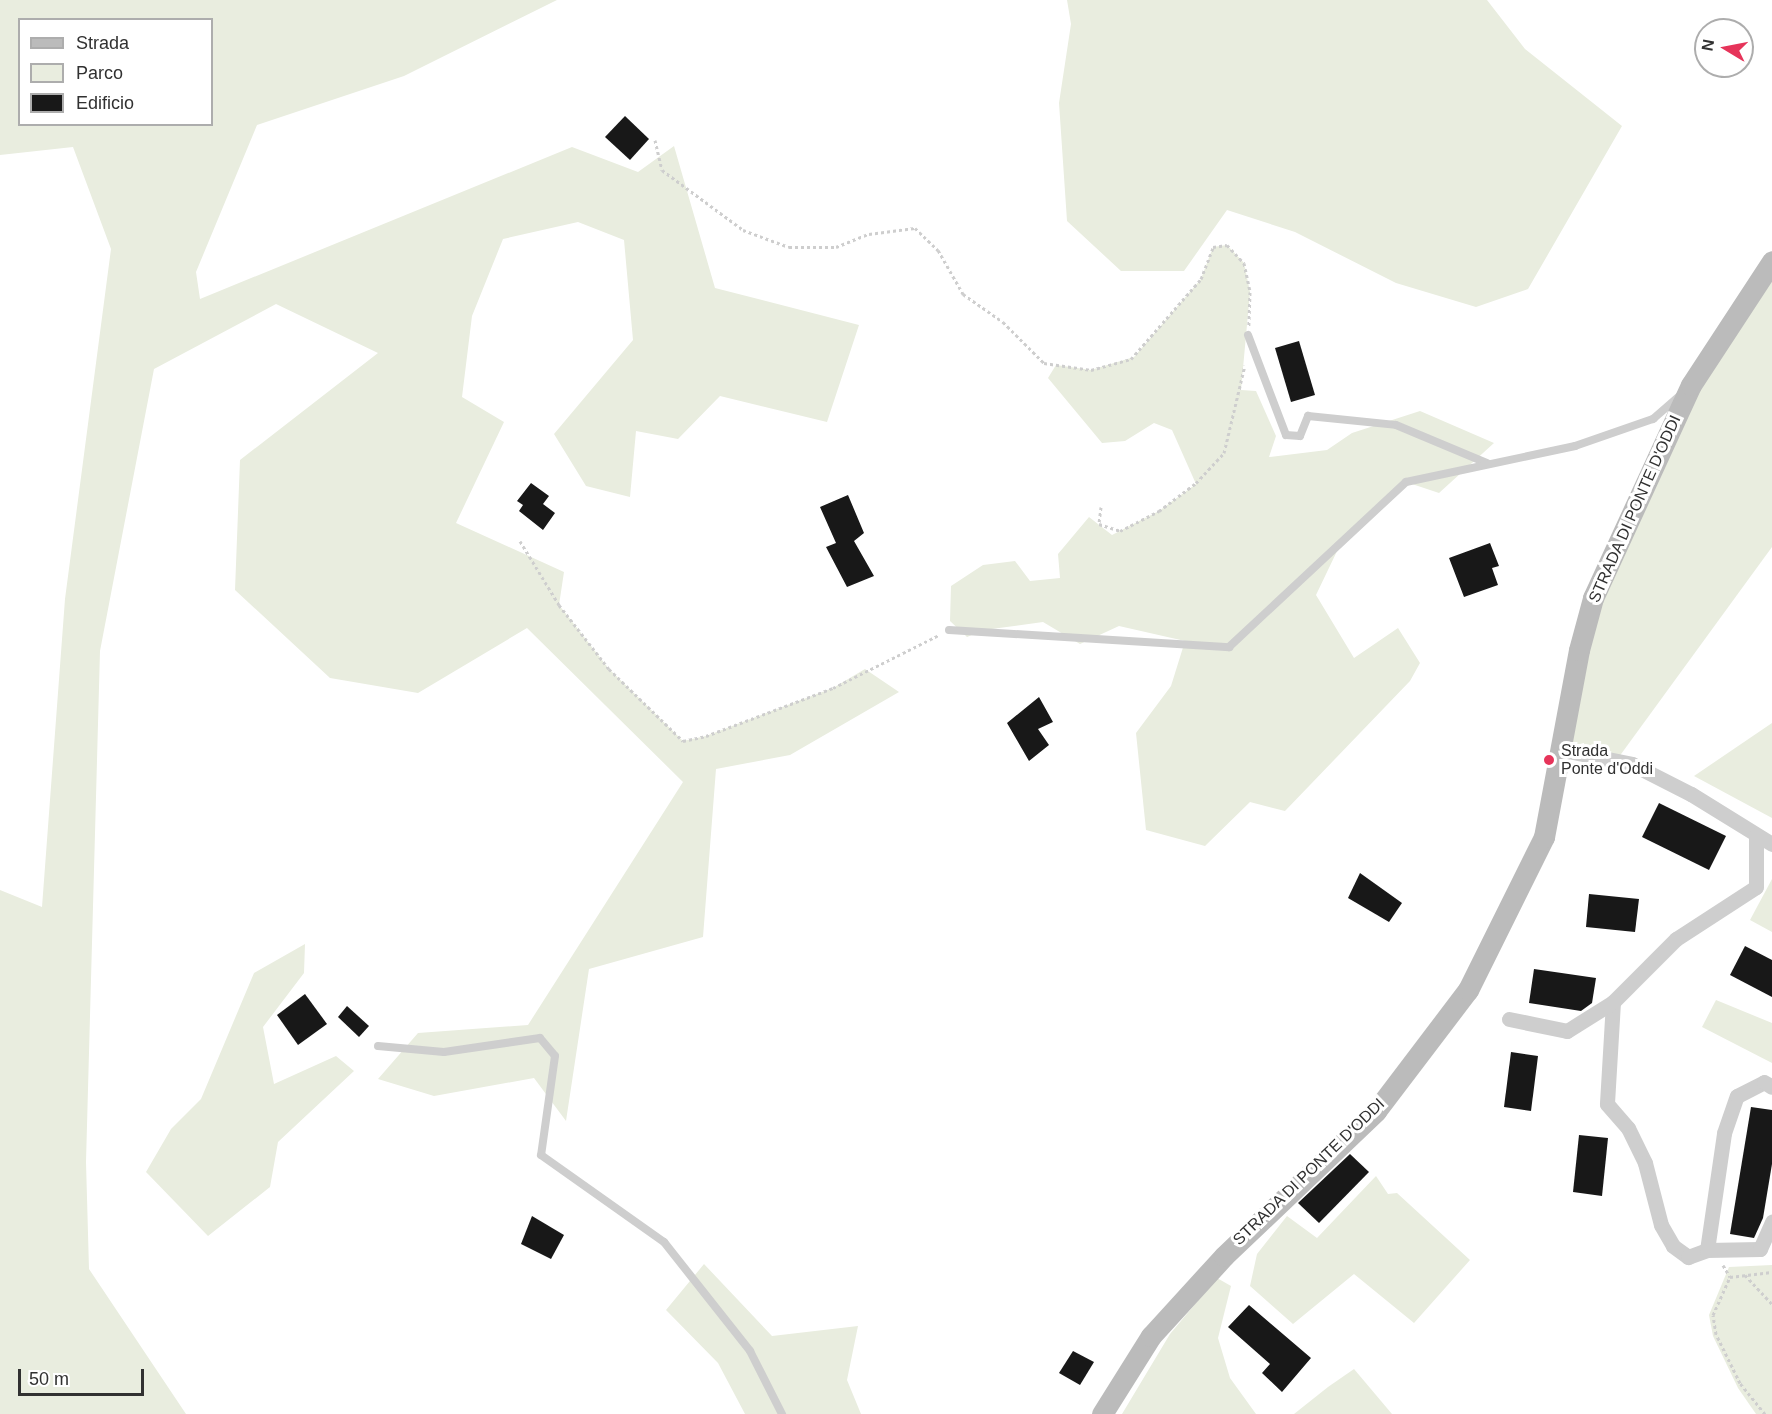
<!DOCTYPE html>
<html>
<head>
<meta charset="utf-8">
<style>
	body { margin:0 }
	#map { position:relative; width:1772px; height:1414px; overflow:hidden; background:#fff; font-family:Helvetica,sans-serif }
	div>[style] { position:absolute }
	.green>* { inset:0; background:#e9eddf }
	.building>* { inset:0; background:#181818 }
	.path>* { height:3px; margin-top:-1.5px; transform-origin:0; background:repeating-linear-gradient(90deg,#cecece 0 3px,transparent 0 6px) }
	.lane>* { height:8px; margin:-4px; padding:0 4px; transform-origin:4px; border-radius:4px; background:#cecece }
	.street>* { height:15px; margin:-7.5px; padding:0 7.5px; transform-origin:7.5px; border-radius:7.5px; background:#cecece }
	.secondary>* { height:21px; margin:-10.5px; padding:0 10.5px; transform-origin:10.5px; border-radius:10.5px; background:#bbb }
	.dots>* { width:16px; height:16px; translate:-50% -50%; box-sizing:border-box; border:3px solid #fff; border-radius:50% }
	span { translate:-50% -50%; white-space:nowrap; text-align:center; line-height:1.15; -webkit-text-stroke:6px #fff; paint-order:stroke }
	.street-label { font-size:16px; color:#313131 }
	.poi-label { font-size:16px; color:#313131 }
	.left { translate:0 -50%; text-align:left }
	.legend { position:absolute; left:18px; top:18px; width:195px; height:108px; box-sizing:border-box; background:#fff; border:2px solid #adadad; margin:0; padding:8px 10px; list-style:none; font-size:18px; color:#313131 }
	.legend li { display:flex; align-items:center; gap:12px; height:30px }
	.legend b { width:30px; border:2px solid #adadad }
	.north { position:absolute; left:1694px; top:18px; width:60px; height:60px; box-sizing:border-box; background:#fff; border:2px solid #adadad; border-radius:50%; rotate:280deg; font-size:16px; font-weight:700; line-height:24px; text-align:center; color:#313131 }
	.north::after { content:''; display:block; margin:auto; width:21px; height:27px; background:#e6345a; clip-path:polygon(50% 0,100% 100%,50% 72%,0 100%) }
	.scale { position:absolute; left:18px; top:1369px; width:126px; height:27px; box-sizing:border-box; border:3px solid #313131; border-top:0; padding-left:8px; font-size:18px; line-height:21px; white-space:nowrap; color:#313131; -webkit-text-stroke:4px #fff; paint-order:stroke }
</style>
</head>
<body>
<div id="map">
	<div class="green">
		<div style="clip-path:polygon(evenodd,0 0,557px 0,404px 76px,257px 125px,196px 272px,200px 299px,572px 147px,638px 172px,674px 146px,715px 288px,859px 325px,827px 422px,720px 396px,678px 439px,636px 431px,630px 497px,586px 486px,554px 434px,633px 340px,624px 240px,578px 222px,503px 239px,472px 316px,462px 397px,504px 422px,456px 523px,564px 572px,559px 605px,609px 669px,683px 741px,706px 736px,833px 688px,865px 669px,899px 692px,790px 755px,716px 769px,703px 937px,589px 969px,566px 1121px,534px 1078px,434px 1096px,378px 1079px,418px 1033px,528px 1025px,683px 782px,527px 628px,418px 693px,330px 678px,235px 590px,240px 460px,378px 353px,276px 304px,154px 369px,100px 651px,86px 1162px,89px 1269px,186px 1414px,0 1414px,0 890px,42px 907px,65px 599px,111px 249px,73px 147px,0 155px,0 0,20px 20px,212px 20px,212px 124px,20px 124px,20px 20px)"></div>
		<div style="clip-path:polygon(1067px 0,1487px 0,1525px 49px,1622px 126px,1528px 289px,1476px 307px,1396px 283px,1295px 232px,1227px 210px,1184px 271px,1121px 271px,1067px 221px,1059px 103px,1071px 24px)"></div>
		<div style="clip-path:polygon(1227px 245px,1244px 263px,1250px 292px,1241px 390px,1256px 391px,1276px 436px,1269px 457px,1327px 450px,1352px 433px,1420px 411px,1494px 443px,1439px 493px,1406px 482px,1339px 547px,1316px 595px,1354px 658px,1398px 628px,1420px 663px,1410px 681px,1285px 811px,1250px 802px,1205px 846px,1146px 830px,1136px 733px,1171px 686px,1185px 641px,1119px 626px,1080px 644px,1043px 622px,984px 630px,967px 637px,950px 621px,951px 586px,983px 565px,1015px 561px,1030px 581px,1060px 578px,1058px 554px,1089px 517px,1112px 535px,1159px 511px,1196px 484px,1172px 430px,1154px 423px,1125px 441px,1102px 443px,1048px 378px,1056px 365px,1091px 370px,1134px 357px,1201px 279px,1213px 247px)"></div>
		<div style="clip-path:polygon(1772px 261px,1772px 547px,1616px 761px,1563px 750px,1579px 650px,1650px 468px)"></div>
		<div style="clip-path:polygon(1772px 723px,1772px 818px,1694px 776px)"></div>
		<div style="clip-path:polygon(1772px 879px,1772px 932px,1750px 920px)"></div>
		<div style="clip-path:polygon(305px 944px,304px 973px,263px 1027px,274px 1084px,336px 1056px,354px 1071px,278px 1142px,270px 1187px,208px 1236px,146px 1172px,171px 1129px,201px 1099px,254px 973px)"></div>
		<div style="clip-path:polygon(1716px 1000px,1772px 1023px,1772px 1063px,1702px 1027px)"></div>
		<div style="clip-path:polygon(1376px 1176px,1388px 1194px,1397px 1193px,1470px 1260px,1414px 1323px,1354px 1274px,1293px 1324px,1250px 1286px,1257px 1254px,1287px 1216px,1317px 1238px)"></div>
		<div style="clip-path:polygon(704px 1264px,772px 1336px,858px 1326px,847px 1380px,861px 1414px,745px 1414px,718px 1363px,666px 1310px)"></div>
		<div style="clip-path:polygon(1772px 1265px,1772px 1414px,1756px 1414px,1738px 1388px,1713px 1336px,1709px 1315px,1729px 1267px)"></div>
		<div style="clip-path:polygon(1217px 1278px,1231px 1286px,1218px 1338px,1230px 1378px,1256px 1414px,1122px 1414px,1170px 1334px)"></div>
		<div style="clip-path:polygon(1354px 1369px,1392px 1414px,1294px 1414px,1328px 1387px)"></div>
	</div>
	<div class="building">
		<div style="clip-path:polygon(625px 116px,649px 139px,630px 160px,605px 137px)"></div>
		<div style="clip-path:polygon(1299px 341px,1315px 395px,1291px 402px,1275px 348px)"></div>
		<div style="clip-path:polygon(531px 483px,549px 496px,543px 504px,555px 513px,543px 530px,519px 511px,523px 505px,517px 501px)"></div>
		<div style="clip-path:polygon(848px 495px,864px 533px,854px 541px,874px 576px,847px 587px,826px 547px,836px 543px,820px 507px)"></div>
		<div style="clip-path:polygon(1490px 543px,1499px 566px,1492px 568px,1498px 585px,1464px 597px,1449px 558px)"></div>
		<div style="clip-path:polygon(1039px 697px,1053px 722px,1038px 729px,1049px 745px,1029px 761px,1007px 723px)"></div>
		<div style="clip-path:polygon(1659px 803px,1726px 836px,1709px 870px,1642px 837px)"></div>
		<div style="clip-path:polygon(1360px 873px,1402px 903px,1389px 922px,1348px 898px)"></div>
		<div style="clip-path:polygon(1589px 894px,1639px 899px,1635px 932px,1586px 927px)"></div>
		<div style="clip-path:polygon(1745px 946px,1772px 960px,1772px 997px,1730px 975px)"></div>
		<div style="clip-path:polygon(1534px 969px,1596px 978px,1592px 1003px,1581px 1011px,1529px 1003px)"></div>
		<div style="clip-path:polygon(305px 994px,327px 1024px,298px 1045px,277px 1015px)"></div>
		<div style="clip-path:polygon(347px 1006px,369px 1026px,359px 1037px,338px 1017px)"></div>
		<div style="clip-path:polygon(1511px 1052px,1538px 1056px,1531px 1111px,1504px 1107px)"></div>
		<div style="clip-path:polygon(1751px 1107px,1772px 1110px,1772px 1164px,1763px 1218px,1754px 1238px,1730px 1234px)"></div>
		<div style="clip-path:polygon(1579px 1135px,1608px 1138px,1602px 1196px,1573px 1192px)"></div>
		<div style="clip-path:polygon(1350px 1154px,1369px 1172px,1319px 1223px,1298px 1203px)"></div>
		<div style="clip-path:polygon(532px 1216px,564px 1235px,551px 1259px,521px 1244px)"></div>
		<div style="clip-path:polygon(1249px 1305px,1311px 1358px,1282px 1392px,1262px 1373px,1270px 1364px,1228px 1327px)"></div>
		<div style="clip-path:polygon(1073px 1351px,1094px 1362px,1080px 1385px,1059px 1373px)"></div>
	</div>
	<div class="path">
		<div style="left:655px;top:140px;width:31px;rotate:77deg"></div>
		<div style="left:662px;top:170px;width:101px;rotate:36.5deg"></div>
		<div style="left:743px;top:230px;width:49px;rotate:20.3deg"></div>
		<div style="left:789px;top:247px;width:47px"></div>
		<div style="left:836px;top:247px;width:35px;rotate:-22deg"></div>
		<div style="left:869px;top:234px;width:46px;rotate:-7.4deg"></div>
		<div style="left:915px;top:228px;width:32px;rotate:44deg"></div>
		<div style="left:938px;top:250px;width:51px;rotate:60.4deg"></div>
		<div style="left:963px;top:294px;width:49px;rotate:35deg"></div>
		<div style="left:1003px;top:322px;width:58px;rotate:45deg"></div>
		<div style="left:1044px;top:363px;width:48px;rotate:8.5deg"></div>
		<div style="left:1091px;top:370px;width:41px;rotate:-15.4deg"></div>
		<div style="left:1131px;top:359px;width:106px;rotate:-48.8deg"></div>
		<div style="left:1201px;top:279px;width:34px;rotate:-69deg"></div>
		<div style="left:1213px;top:247px;width:14px;rotate:-8deg"></div>
		<div style="left:1227px;top:245px;width:25px;rotate:47deg"></div>
		<div style="left:1244px;top:263px;width:30px;rotate:78deg"></div>
		<div style="left:1250px;top:292px;width:34px;rotate:92deg"></div>
		<div style="left:1101px;top:507px;width:17px;rotate:97deg"></div>
		<div style="left:1099px;top:524px;width:22px;rotate:18deg"></div>
		<div style="left:1120px;top:531px;width:44px;rotate:-27.1deg"></div>
		<div style="left:1159px;top:511px;width:46px;rotate:-37.1deg"></div>
		<div style="left:1196px;top:483px;width:41px;rotate:-47deg"></div>
		<div style="left:1224px;top:453px;width:90px;rotate:-76.6deg"></div>
		<div style="left:520px;top:541px;width:75px;rotate:58.6deg"></div>
		<div style="left:559px;top:605px;width:81px;rotate:52deg"></div>
		<div style="left:609px;top:669px;width:103px;rotate:44.2deg"></div>
		<div style="left:683px;top:741px;width:24px;rotate:-12deg"></div>
		<div style="left:706px;top:736px;width:136px;rotate:-20.7deg"></div>
		<div style="left:833px;top:688px;width:119px;rotate:-26.6deg"></div>
		<div style="left:1723px;top:1265px;width:14px;rotate:60deg"></div>
		<div style="left:1745px;top:1275px;width:40px;rotate:47deg"></div>
		<div style="left:1765px;top:1414px;width:40px;rotate:-129deg"></div>
		<div style="left:1740px;top:1383px;width:55px;rotate:-116.1deg"></div>
		<div style="left:1716px;top:1334px;width:19px;rotate:-99deg"></div>
		<div style="left:1713px;top:1315px;width:42px;rotate:-65.9deg"></div>
		<div style="left:1730px;top:1277px;width:42px;rotate:-6.8deg"></div>
	</div>
	<div class="lane">
		<div style="left:1248px;top:335px;width:107px;rotate:69.2deg"></div>
		<div style="left:1286px;top:435px;width:14px;rotate:4deg"></div>
		<div style="left:1300px;top:436px;width:22px;rotate:-68deg"></div>
		<div style="left:1308px;top:416px;width:88px;rotate:5.8deg"></div>
		<div style="left:1396px;top:425px;width:99px;rotate:22.7deg"></div>
		<div style="left:949px;top:630px;width:281px;rotate:3.5deg"></div>
		<div style="left:1229px;top:647px;width:242px;rotate:-43deg"></div>
		<div style="left:1406px;top:482px;width:173px;rotate:-12deg"></div>
		<div style="left:1575px;top:446px;width:83px;rotate:-19.1deg"></div>
		<div style="left:1653px;top:419px;width:35px;rotate:-41deg"></div>
		<div style="left:378px;top:1046px;width:66px;rotate:5.2deg"></div>
		<div style="left:444px;top:1052px;width:97px;rotate:-8.3deg"></div>
		<div style="left:540px;top:1038px;width:23px;rotate:50deg"></div>
		<div style="left:555px;top:1056px;width:100px;rotate:98deg"></div>
		<div style="left:541px;top:1155px;width:151px;rotate:35.3deg"></div>
		<div style="left:664px;top:1242px;width:139px;rotate:51.7deg"></div>
		<div style="left:750px;top:1351px;width:71px;rotate:63.1deg"></div>
	</div>
	<div class="street">
		<div style="left:1563px;top:750px;width:70px;rotate:11.5deg"></div>
		<div style="left:1632px;top:764px;width:66px;rotate:27deg"></div>
		<div style="left:1691px;top:794px;width:95px;rotate:31.7deg"></div>
		<div style="left:1613px;top:1002px;width:102px;rotate:93.4deg"></div>
		<div style="left:1607px;top:1104px;width:32px;rotate:49deg"></div>
		<div style="left:1628px;top:1128px;width:39px;rotate:64deg"></div>
		<div style="left:1645px;top:1163px;width:64px;rotate:75.5deg"></div>
		<div style="left:1661px;top:1225px;width:24px;rotate:60deg"></div>
		<div style="left:1673px;top:1246px;width:19px;rotate:36deg"></div>
		<div style="left:1688px;top:1257px;width:20px;rotate:-20deg"></div>
		<div style="left:1707px;top:1250px;width:53px;rotate:-1.1deg"></div>
		<div style="left:1760px;top:1249px;width:30px;rotate:-66deg"></div>
		<div style="left:1509px;top:1019px;width:59px;rotate:11.7deg"></div>
		<div style="left:1567px;top:1031px;width:54px;rotate:-32.2deg"></div>
		<div style="left:1613px;top:1002px;width:89px;rotate:-45deg"></div>
		<div style="left:1676px;top:939px;width:95px;rotate:-33deg"></div>
		<div style="left:1756px;top:887px;width:52px;rotate:-90deg"></div>
		<div style="left:1707px;top:1250px;width:118px;rotate:-81.7deg"></div>
		<div style="left:1724px;top:1133px;width:39px;rotate:-71deg"></div>
		<div style="left:1737px;top:1096px;width:30px;rotate:-27deg"></div>
		<div style="left:1764px;top:1082px;width:9px;rotate:32deg"></div>
	</div>
	<div class="secondary">
		<div style="left:1102px;top:1414px;width:92px;rotate:-57.9deg"></div>
		<div style="left:1151px;top:1336px;width:108px;rotate:-47.6deg"></div>
		<div style="left:1224px;top:1256px;width:210px;rotate:-43.6deg"></div>
		<div style="left:1376px;top:1111px;width:152px;rotate:-52.8deg"></div>
		<div style="left:1468px;top:990px;width:171px;rotate:-63.6deg"></div>
		<div style="left:1544px;top:837px;width:190px;rotate:-79.4deg"></div>
		<div style="left:1579px;top:650px;width:54px;rotate:-74.9deg"></div>
		<div style="left:1593px;top:598px;width:234px;rotate:-65.3deg"></div>
		<div style="left:1691px;top:385px;width:148px;rotate:-56.8deg"></div>
	</div>
	<div class="dots">
		<div style="left:1549px;top:760px;background:#e6345a"></div>
	</div>
	<div class="street-label">
		<span style="left:1635px;top:509px;rotate:-66deg">STRADA DI PONTE D'ODDI</span>
		<span style="left:1309px;top:1172px;rotate:-44deg">STRADA DI PONTE D'ODDI</span>
	</div>
	<div class="poi-label">
		<span class="left" style="left:1561px;top:760px">Strada<br>Ponte d'Oddi</span>
	</div>
	<ul class="legend">
	<li><b style="height:8px;background:#bbb"></b>Strada</li>
	<li><b style="height:16px;background:#e9eddf"></b>Parco</li>
	<li><b style="height:16px;background:#181818"></b>Edificio</li>
	</ul>
	<div class="north">N</div>
	<div class="scale">50 m</div>
</div>
</body>
</html>
